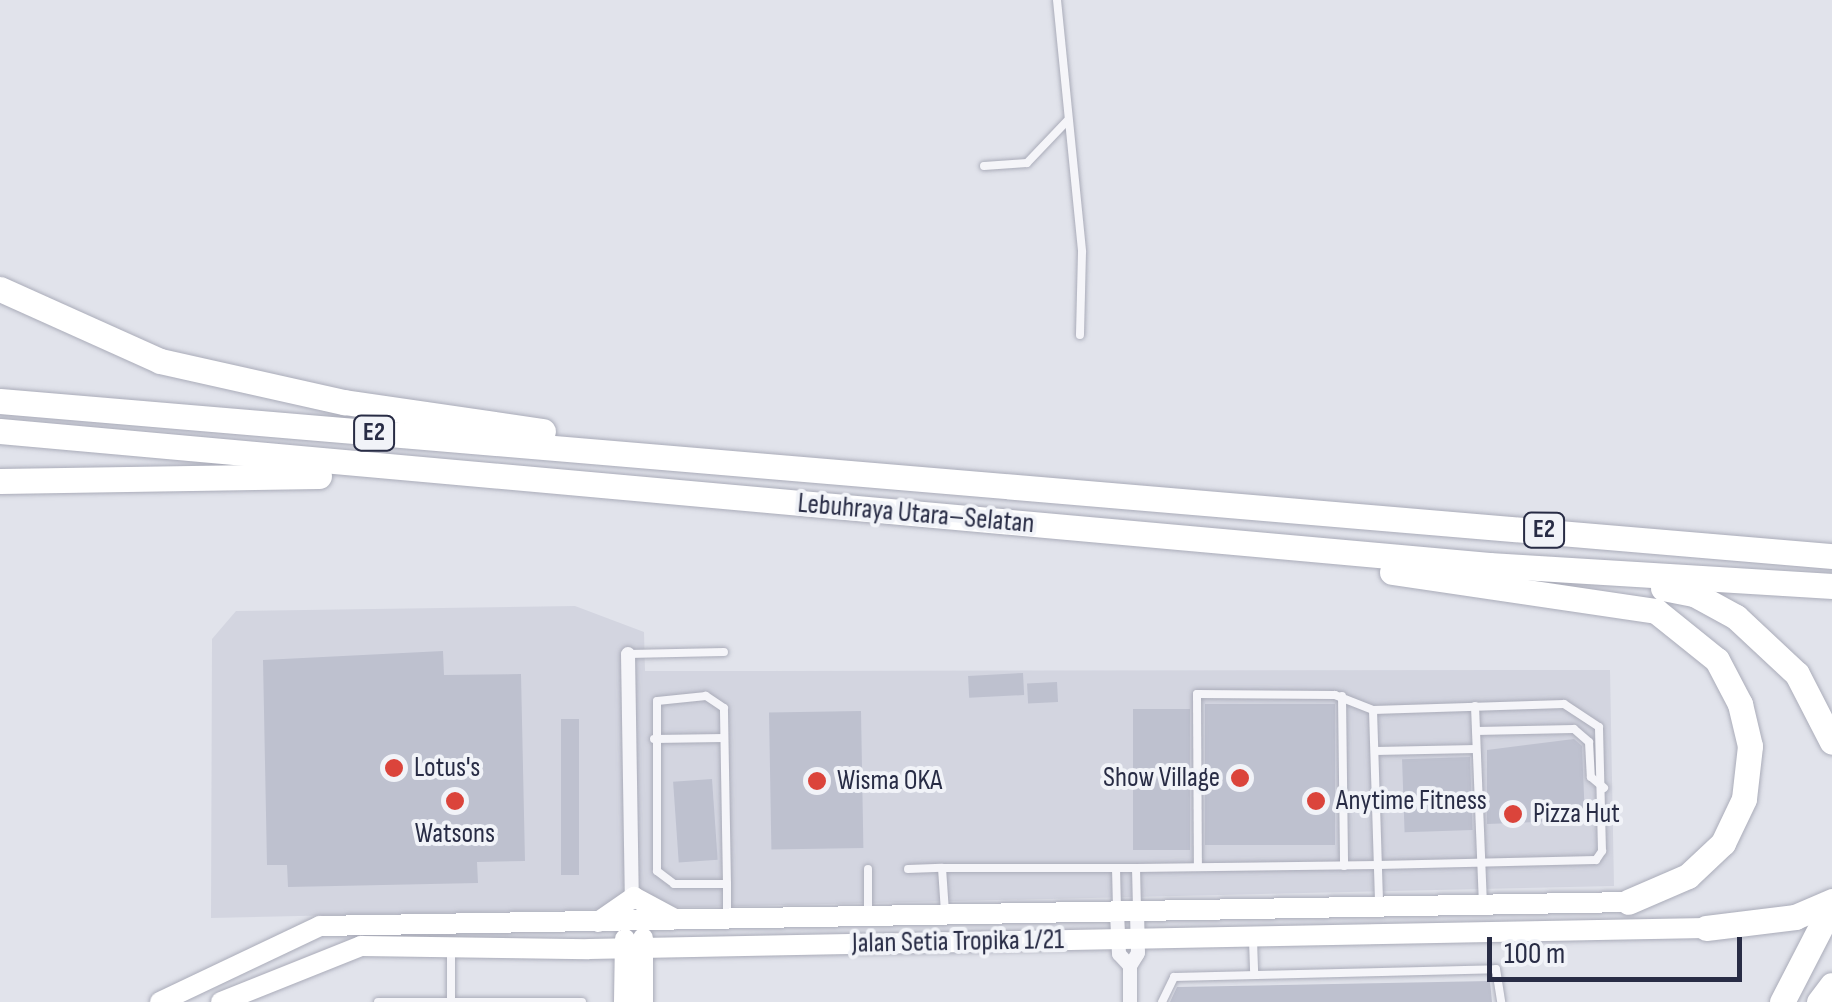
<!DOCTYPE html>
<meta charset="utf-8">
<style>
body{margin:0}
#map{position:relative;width:1832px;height:1002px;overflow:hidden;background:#e1e3eb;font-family:"Sofia Sans Condensed",sans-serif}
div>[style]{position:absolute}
.built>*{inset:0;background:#d3d5e0}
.building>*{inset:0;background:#bec1cf;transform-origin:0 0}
.roads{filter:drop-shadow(0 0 2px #aaacb9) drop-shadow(0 0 2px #aaacb9)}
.lane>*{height:8px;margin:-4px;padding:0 4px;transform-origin:4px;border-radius:4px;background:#f5f5f9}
.street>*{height:14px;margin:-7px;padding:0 7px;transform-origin:7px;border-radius:7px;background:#f5f5f9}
.secondary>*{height:20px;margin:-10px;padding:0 10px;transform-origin:10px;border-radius:10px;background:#fff}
.highway>*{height:25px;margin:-12.5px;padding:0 12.5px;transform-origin:12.5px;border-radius:12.5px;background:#fff}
.dots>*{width:28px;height:28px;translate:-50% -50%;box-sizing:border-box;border:5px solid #f1f3f8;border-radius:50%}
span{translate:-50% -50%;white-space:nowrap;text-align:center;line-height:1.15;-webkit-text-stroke:8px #f1f3f8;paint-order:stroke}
.shield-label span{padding:2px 8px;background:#f1f3f8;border:2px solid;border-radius:8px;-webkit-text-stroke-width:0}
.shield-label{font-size:25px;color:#282c45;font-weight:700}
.street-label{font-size:28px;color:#282c45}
.poi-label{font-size:28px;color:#282c45}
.left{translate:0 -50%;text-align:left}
.right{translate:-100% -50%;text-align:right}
.scale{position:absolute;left:1487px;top:937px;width:255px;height:45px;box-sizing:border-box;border:5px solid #282c45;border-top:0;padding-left:12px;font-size:30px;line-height:35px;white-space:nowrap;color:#282c45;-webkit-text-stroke:8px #f1f3f8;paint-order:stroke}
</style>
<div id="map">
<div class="built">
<i style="clip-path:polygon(575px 606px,644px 632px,645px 671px,1610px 670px,1614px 886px,211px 918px,212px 639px,236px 611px)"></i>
</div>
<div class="building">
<i style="clip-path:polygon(443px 651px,444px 675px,521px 674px,525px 861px,477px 862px,478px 883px,288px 887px,287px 865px,267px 865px,263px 660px)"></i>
<i style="left:1023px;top:673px;width:22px;height:55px;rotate:87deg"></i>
<i style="left:1057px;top:682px;width:20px;height:30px;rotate:87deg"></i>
<i style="left:1335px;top:704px;width:141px;height:130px;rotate:90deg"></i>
<i style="left:1190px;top:709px;width:141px;height:57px;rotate:90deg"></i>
<i style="left:861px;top:711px;width:137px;height:92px;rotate:89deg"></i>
<i style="left:561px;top:719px;width:18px;height:156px"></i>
<i style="clip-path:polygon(1574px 739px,1582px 746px,1585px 820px,1487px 824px,1487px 750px)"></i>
<i style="left:1470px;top:757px;width:73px;height:68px;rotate:88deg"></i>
<i style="left:712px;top:779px;width:81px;height:39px;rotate:86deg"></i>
<i style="clip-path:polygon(1490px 981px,1492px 1002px,1170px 1002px,1177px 987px)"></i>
</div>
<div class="roads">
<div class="lane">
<i style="left:1057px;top:0;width:253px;rotate:84.3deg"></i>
<i style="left:1082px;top:252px;width:83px;rotate:91.4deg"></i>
<i style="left:984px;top:166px;width:43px;rotate:-4deg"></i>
<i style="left:1027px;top:163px;width:58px;rotate:-46.4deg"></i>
<i style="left:628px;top:654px;width:96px;rotate:-1.2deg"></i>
<i style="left:1342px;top:696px;width:170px;rotate:89.3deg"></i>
<i style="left:1475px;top:706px;width:195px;rotate:87.7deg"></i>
<i style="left:1373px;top:710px;width:195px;rotate:88.2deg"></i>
<i style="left:1476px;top:731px;width:98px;rotate:-1.2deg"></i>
<i style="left:1574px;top:729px;width:20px;rotate:41deg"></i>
<i style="left:1589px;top:742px;width:35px;rotate:87deg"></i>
<i style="left:1591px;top:777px;width:17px;rotate:40deg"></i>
<i style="left:654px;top:739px;width:70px;rotate:-0.8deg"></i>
<i style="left:1375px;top:751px;width:101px;rotate:-1.1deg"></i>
<i style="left:942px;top:868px;width:44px;rotate:86.1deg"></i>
<i style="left:1116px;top:868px;width:40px;rotate:88.6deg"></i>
<i style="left:1136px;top:868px;width:40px;rotate:88.6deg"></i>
<i style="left:908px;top:869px;width:34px;rotate:-2deg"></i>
<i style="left:942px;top:868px;width:194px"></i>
<i style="left:1136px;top:868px;width:242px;rotate:-0.7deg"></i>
<i style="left:1378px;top:865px;width:218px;rotate:-1.3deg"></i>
<i style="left:1596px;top:860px;width:11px;rotate:-56deg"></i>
<i style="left:1602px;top:851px;width:124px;rotate:-91.4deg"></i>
<i style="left:1599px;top:727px;width:42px;rotate:-146.7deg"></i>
<i style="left:1564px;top:704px;width:191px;rotate:178.2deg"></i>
<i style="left:1373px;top:710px;width:41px;rotate:-158.5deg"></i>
<i style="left:1335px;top:695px;width:138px;rotate:-179.6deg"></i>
<i style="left:1197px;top:694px;width:173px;rotate:89.7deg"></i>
<i style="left:868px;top:915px;width:46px;rotate:-90deg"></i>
<i style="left:727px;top:916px;width:32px;rotate:-90deg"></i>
<i style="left:727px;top:884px;width:176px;rotate:-91deg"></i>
<i style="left:724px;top:708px;width:22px;rotate:-146deg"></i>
<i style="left:706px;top:696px;width:49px;rotate:174.2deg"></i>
<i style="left:657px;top:701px;width:170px;rotate:90deg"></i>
<i style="left:657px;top:871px;width:21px;rotate:37deg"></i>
<i style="left:674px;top:884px;width:53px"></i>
<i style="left:1253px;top:940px;width:35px;rotate:88deg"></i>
<i style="left:451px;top:1001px;width:50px;rotate:-90deg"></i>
<i style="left:378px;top:1002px;width:204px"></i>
<i style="left:1162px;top:1002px;width:28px;rotate:-64deg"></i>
<i style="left:1174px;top:977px;width:322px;rotate:-1.4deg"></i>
<i style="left:1496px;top:969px;width:33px;rotate:81deg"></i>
</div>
<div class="street">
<i style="left:628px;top:654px;width:249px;rotate:89.1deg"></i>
<i style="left:1117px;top:913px;width:41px;rotate:87.2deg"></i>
<i style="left:1119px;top:954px;width:16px;rotate:47deg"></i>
<i style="left:1130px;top:966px;width:15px;rotate:-58deg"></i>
<i style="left:1138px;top:953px;width:41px;rotate:-91.4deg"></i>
<i style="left:1130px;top:966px;width:36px;rotate:90deg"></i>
</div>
<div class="secondary">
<i style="left:598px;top:922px;width:44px;rotate:-34.8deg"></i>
<i style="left:634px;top:897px;width:47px;rotate:28.2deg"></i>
<i style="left:160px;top:1002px;width:177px;rotate:-25.4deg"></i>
<i style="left:320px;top:926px;width:1308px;rotate:-1.05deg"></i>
<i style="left:221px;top:1002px;width:151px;rotate:-21.8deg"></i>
<i style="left:361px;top:946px;width:228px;rotate:0.8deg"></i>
<i style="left:589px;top:949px;width:1117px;rotate:-1.08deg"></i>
<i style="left:624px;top:1002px;width:63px;rotate:-89.1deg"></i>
<i style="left:643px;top:1002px;width:64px;rotate:-90deg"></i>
</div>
<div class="highway">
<i style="left:0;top:289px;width:175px;rotate:24.2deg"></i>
<i style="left:160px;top:361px;width:189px;rotate:12.6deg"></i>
<i style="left:344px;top:402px;width:201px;rotate:8.3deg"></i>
<i style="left:0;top:401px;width:1839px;rotate:4.84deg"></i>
<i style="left:0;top:431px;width:1495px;rotate:5.14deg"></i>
<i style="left:1489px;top:565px;width:344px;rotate:3.5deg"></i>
<i style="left:0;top:481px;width:319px;rotate:-0.9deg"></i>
<i style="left:1392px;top:572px;width:267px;rotate:8.4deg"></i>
<i style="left:1656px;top:611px;width:78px;rotate:38.8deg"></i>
<i style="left:1717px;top:660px;width:50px;rotate:62.4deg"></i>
<i style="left:1740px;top:704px;width:43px;rotate:76.6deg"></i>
<i style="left:1750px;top:746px;width:53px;rotate:96.5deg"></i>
<i style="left:1744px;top:799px;width:49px;rotate:115.5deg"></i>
<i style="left:1723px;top:843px;width:48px;rotate:136.7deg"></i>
<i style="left:1688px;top:876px;width:65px;rotate:156.6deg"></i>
<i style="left:1663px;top:588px;width:32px;rotate:11deg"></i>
<i style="left:1694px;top:594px;width:48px;rotate:28.7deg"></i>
<i style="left:1736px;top:617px;width:83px;rotate:43.1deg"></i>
<i style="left:1797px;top:674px;width:76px;rotate:62.8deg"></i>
<i style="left:1706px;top:928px;width:90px;rotate:-7deg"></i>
<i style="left:1795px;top:917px;width:40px;rotate:-23.4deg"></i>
<i style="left:1782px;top:1002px;width:109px;rotate:-62.7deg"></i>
<i style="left:1819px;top:1002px;width:21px;rotate:-53deg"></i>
</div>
</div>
<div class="dots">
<i style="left:394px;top:768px;background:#db443b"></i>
<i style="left:1240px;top:778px;background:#db443b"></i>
<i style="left:817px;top:781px;background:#db443b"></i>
<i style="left:455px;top:801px;background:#db443b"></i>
<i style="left:1316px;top:801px;background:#db443b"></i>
<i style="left:1513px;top:814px;background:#db443b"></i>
</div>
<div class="shield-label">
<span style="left:374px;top:433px">E2</span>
<span style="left:1544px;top:530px">E2</span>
</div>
<div class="street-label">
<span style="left:916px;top:514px;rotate:5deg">Lebuhraya Utara–Selatan</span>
<span style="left:958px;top:942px;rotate:-1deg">Jalan Setia Tropika 1/21</span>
</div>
<div class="poi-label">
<span class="left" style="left:414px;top:768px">Lotus's</span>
<span class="right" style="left:1220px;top:778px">Show Village</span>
<span class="left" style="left:837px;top:781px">Wisma OKA</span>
<span class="left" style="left:1336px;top:801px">Anytime Fitness</span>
<span class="left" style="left:1533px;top:814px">Pizza Hut</span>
<span style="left:455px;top:834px">Watsons</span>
</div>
<div class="scale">100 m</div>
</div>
